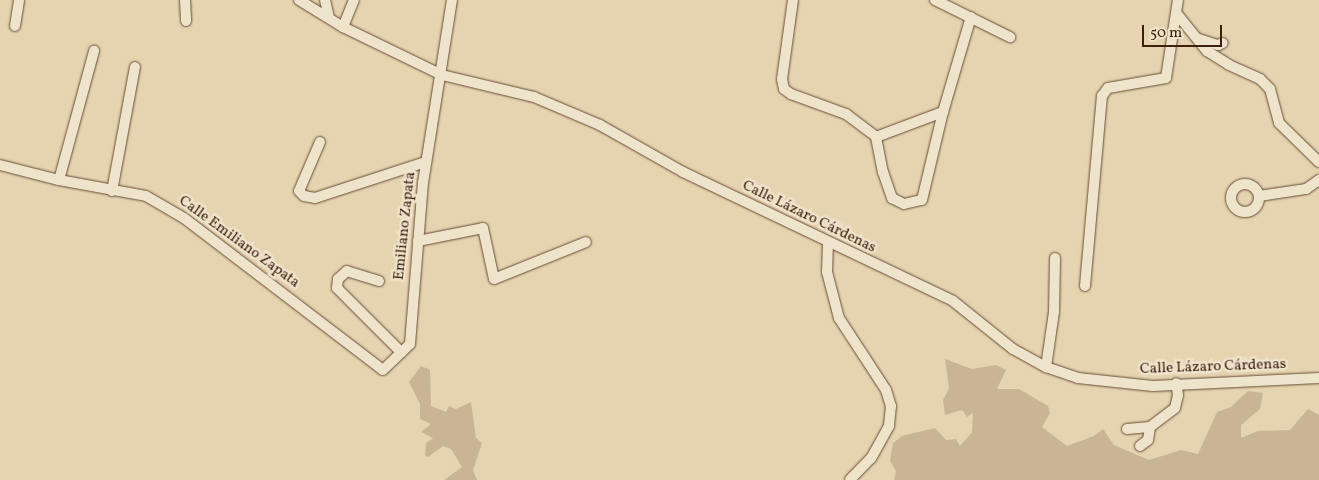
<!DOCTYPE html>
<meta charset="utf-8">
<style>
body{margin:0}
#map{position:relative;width:1319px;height:480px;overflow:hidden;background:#e5d4af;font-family:Vollkorn,serif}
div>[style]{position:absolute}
.green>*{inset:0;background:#c9b594}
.roads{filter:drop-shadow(0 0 1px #684c36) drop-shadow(0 0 1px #684c36)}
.street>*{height:10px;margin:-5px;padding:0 5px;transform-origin:5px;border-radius:5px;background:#eee3cb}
.street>.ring{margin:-5px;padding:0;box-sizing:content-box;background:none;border:10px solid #eee3cb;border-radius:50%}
span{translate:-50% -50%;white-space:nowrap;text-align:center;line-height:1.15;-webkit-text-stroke:5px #eee3cb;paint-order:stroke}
.street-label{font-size:15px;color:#3e1f0e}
.scale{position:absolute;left:1142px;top:25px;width:80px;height:22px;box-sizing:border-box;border:2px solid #3e1f0e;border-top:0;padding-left:6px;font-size:15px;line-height:18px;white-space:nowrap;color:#3e1f0e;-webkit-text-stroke:4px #eee3cb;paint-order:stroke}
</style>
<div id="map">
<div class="green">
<i style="clip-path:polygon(945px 359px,972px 369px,996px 365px,1006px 370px,997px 389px,1019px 389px,1048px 406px,1050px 413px,1042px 427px,1067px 446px,1094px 436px,1103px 429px,1114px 445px,1149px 460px,1181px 450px,1198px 454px,1217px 412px,1231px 407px,1248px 391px,1263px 393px,1260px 409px,1241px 425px,1241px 438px,1258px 431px,1290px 430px,1308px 409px,1319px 415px,1319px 480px,894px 480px,896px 471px,890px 461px,893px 443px,902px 436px,935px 428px,946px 440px,956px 439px,960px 446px,972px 432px,973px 413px,967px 417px,962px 410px,945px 415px,943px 400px,949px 388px)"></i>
<i style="clip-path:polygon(421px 366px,430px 370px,431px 406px,446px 412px,449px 406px,456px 409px,471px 402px,476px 438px,482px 443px,473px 470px,477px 480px,444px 480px,462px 467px,451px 449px,443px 446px,428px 457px,425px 456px,426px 443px,433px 438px,421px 432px,431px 424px,420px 419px,420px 404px,409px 382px)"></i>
</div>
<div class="roads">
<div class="street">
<i style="left:185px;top:0;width:21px;rotate:87deg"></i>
<i style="left:299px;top:0;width:52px;rotate:31.5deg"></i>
<i style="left:343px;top:27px;width:110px;rotate:25.9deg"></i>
<i style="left:442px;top:75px;width:95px;rotate:13.4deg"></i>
<i style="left:534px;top:97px;width:72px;rotate:23deg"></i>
<i style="left:600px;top:125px;width:95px;rotate:29.5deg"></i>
<i style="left:683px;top:172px;width:299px;rotate:25.5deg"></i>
<i style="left:953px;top:301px;width:77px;rotate:38.7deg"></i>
<i style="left:1013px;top:349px;width:38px;rotate:29deg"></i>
<i style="left:1046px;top:367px;width:34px;rotate:19deg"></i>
<i style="left:1078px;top:378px;width:75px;rotate:6.1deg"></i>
<i style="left:1153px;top:386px;width:166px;rotate:-2.8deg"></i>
<i style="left:325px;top:0;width:17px;rotate:77deg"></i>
<i style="left:793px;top:0;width:80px;rotate:97.9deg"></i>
<i style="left:782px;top:79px;width:10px;rotate:79deg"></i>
<i style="left:784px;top:89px;width:9px;rotate:36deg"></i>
<i style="left:791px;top:94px;width:59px;rotate:20deg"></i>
<i style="left:846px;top:114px;width:38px;rotate:37deg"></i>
<i style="left:876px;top:137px;width:72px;rotate:-20.5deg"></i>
<i style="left:935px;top:0;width:84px;rotate:26.3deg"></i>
<i style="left:1177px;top:14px;width:48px;rotate:51deg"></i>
<i style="left:1207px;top:51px;width:26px;rotate:32deg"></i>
<i style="left:1229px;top:65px;width:34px;rotate:24deg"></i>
<i style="left:1260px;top:79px;width:14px;rotate:45deg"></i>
<i style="left:1270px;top:89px;width:35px;rotate:75deg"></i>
<i style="left:1279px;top:123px;width:56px;rotate:44.3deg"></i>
<i style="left:15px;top:26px;width:26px;rotate:-81deg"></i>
<i style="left:343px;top:27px;width:29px;rotate:-68deg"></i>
<i style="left:1199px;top:39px;width:20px;rotate:18deg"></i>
<i style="left:1218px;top:45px;width:5px;rotate:-22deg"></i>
<i style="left:876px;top:137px;width:36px;rotate:79deg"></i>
<i style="left:883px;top:172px;width:28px;rotate:71deg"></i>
<i style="left:892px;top:198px;width:13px;rotate:27deg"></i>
<i style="left:904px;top:204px;width:18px;rotate:-13deg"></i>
<i style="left:922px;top:200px;width:90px;rotate:-76.6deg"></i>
<i style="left:943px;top:112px;width:99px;rotate:-73.6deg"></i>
<i style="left:320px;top:142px;width:53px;rotate:113.2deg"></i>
<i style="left:299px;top:191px;width:7px;rotate:45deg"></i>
<i style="left:304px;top:196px;width:11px;rotate:10deg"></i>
<i style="left:315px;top:198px;width:117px;rotate:-18deg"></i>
<i style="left:0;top:165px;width:61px;rotate:14.3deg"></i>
<i style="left:59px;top:180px;width:88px;rotate:10.4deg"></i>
<i style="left:146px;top:196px;width:44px;rotate:30.1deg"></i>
<i style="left:184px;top:218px;width:250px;rotate:37.4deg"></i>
<i style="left:383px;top:370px;width:37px;rotate:-44deg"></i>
<i style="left:410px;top:344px;width:162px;rotate:-85.4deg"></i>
<i style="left:423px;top:183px;width:185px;rotate:-81deg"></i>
<i style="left:59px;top:180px;width:134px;rotate:-74.8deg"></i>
<i class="ring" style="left:1231px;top:184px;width:18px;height:18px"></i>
<i style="left:112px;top:191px;width:126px;rotate:-79.5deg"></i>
<i style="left:1259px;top:196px;width:48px;rotate:-8.5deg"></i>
<i style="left:1306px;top:189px;width:16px;rotate:-35deg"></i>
<i style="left:418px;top:241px;width:66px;rotate:-11.3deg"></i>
<i style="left:483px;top:228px;width:52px;rotate:77.8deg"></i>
<i style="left:494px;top:279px;width:99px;rotate:-21.9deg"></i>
<i style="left:828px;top:243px;width:29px;rotate:92deg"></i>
<i style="left:827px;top:272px;width:48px;rotate:75.4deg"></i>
<i style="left:839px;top:318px;width:86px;rotate:56.9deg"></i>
<i style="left:886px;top:390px;width:17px;rotate:73deg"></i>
<i style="left:891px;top:406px;width:20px;rotate:96deg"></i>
<i style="left:889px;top:426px;width:37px;rotate:119deg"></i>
<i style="left:871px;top:458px;width:30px;rotate:134deg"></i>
<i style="left:379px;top:281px;width:34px;rotate:-163deg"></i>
<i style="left:347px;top:271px;width:12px;rotate:138deg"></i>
<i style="left:338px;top:279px;width:9px;rotate:96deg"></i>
<i style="left:337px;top:288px;width:91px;rotate:45deg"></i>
<i style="left:1085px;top:286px;width:191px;rotate:-84.9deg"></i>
<i style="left:1102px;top:96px;width:10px;rotate:-53deg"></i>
<i style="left:1108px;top:88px;width:59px;rotate:-9.8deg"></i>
<i style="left:1166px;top:78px;width:79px;rotate:-81.3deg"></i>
<i style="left:1046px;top:367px;width:56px;rotate:-81.7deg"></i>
<i style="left:1054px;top:312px;width:54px;rotate:-88.9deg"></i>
<i style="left:1127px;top:429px;width:23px;rotate:-5deg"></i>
<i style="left:1150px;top:427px;width:31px;rotate:-37deg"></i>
<i style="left:1175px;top:408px;width:13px;rotate:-77deg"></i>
<i style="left:1178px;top:395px;width:12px;rotate:-99deg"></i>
<i style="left:1140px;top:446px;width:10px;rotate:-37deg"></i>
<i style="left:1148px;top:440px;width:13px;rotate:-81deg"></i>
</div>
</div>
<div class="street-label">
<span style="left:809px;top:217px;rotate:26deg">Calle Lázaro Cárdenas</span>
<span style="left:405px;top:226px;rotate:-84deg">Emiliano Zapata</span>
<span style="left:239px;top:242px;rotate:36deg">Calle Emiliano Zapata</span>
<span style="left:1213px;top:367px;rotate:-2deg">Calle Lázaro Cárdenas</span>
</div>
<div class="scale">50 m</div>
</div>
